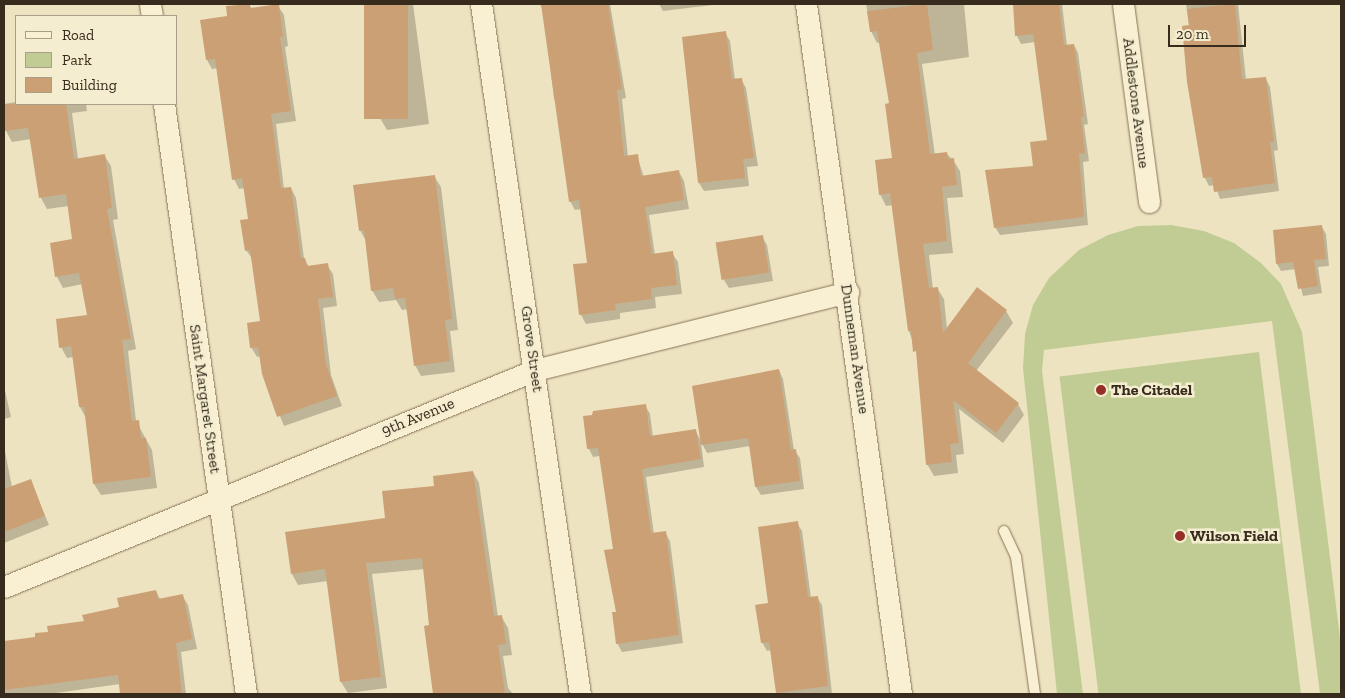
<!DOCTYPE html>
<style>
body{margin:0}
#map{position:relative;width:1345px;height:698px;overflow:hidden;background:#eee3c0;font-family:"Zilla Slab",serif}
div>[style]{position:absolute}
.green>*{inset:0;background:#c1cc94;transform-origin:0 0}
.shadow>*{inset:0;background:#0003}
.building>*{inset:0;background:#cca075;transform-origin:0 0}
.roads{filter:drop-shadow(0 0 1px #877458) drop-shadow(0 0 1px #877458)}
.lane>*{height:10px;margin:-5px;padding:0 5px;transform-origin:5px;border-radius:5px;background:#f9f0d3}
.street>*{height:21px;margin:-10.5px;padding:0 10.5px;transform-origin:10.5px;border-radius:10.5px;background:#f9f0d3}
.dots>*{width:14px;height:14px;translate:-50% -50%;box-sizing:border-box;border:2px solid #f5edd0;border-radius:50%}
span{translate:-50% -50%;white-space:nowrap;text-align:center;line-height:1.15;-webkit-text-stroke:5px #f5edd0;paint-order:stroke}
.street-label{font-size:16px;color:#362b1c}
.poi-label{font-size:16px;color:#362b1c;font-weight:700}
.left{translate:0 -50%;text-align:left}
.frame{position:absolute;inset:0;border:5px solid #362b1c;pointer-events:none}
.legend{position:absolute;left:15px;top:15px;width:162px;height:90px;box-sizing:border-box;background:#f5edd0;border:1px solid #a99f88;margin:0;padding:6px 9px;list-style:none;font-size:15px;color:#362b1c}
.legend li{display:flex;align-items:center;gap:10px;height:25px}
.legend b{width:25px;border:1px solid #a99f88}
.scale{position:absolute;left:1168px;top:25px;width:78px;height:22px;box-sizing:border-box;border:2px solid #362b1c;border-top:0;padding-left:6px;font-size:15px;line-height:18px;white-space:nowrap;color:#362b1c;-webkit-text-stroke:4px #f5edd0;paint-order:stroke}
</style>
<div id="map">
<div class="green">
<i style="clip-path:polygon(1171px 225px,1204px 231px,1234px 243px,1261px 263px,1281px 284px,1302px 332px,1341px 646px,1341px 694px,1320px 694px,1272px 321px,1044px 350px,1042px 371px,1083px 694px,1057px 694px,1023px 368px,1025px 334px,1033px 305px,1049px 278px,1079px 250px,1108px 235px,1138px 226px)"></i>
<i style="left:1259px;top:352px;width:344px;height:201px;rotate:83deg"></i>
</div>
<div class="shadow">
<i style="clip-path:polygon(249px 4px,252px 9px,278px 6px,284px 15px,288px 46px,285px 47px,296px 121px,276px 124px,284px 189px,291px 188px,296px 198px,304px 258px,309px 267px,327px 265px,333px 274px,337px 306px,323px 308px,331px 375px,342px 406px,284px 426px,263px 374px,261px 356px,257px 357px,251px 347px,262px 322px,253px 260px,246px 250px,250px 220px,245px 188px,239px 189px,234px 179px,218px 68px,212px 69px,207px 60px,229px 18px)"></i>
<i style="clip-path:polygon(365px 4px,413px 4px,429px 124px,387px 130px,380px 118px)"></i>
<i style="clip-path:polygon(540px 4px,610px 4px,626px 98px,622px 99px,628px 157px,637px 156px,644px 177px,679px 172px,684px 181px,689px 209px,649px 215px,655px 255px,672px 253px,678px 262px,682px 294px,655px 297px,656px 308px,620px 313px,620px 319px,586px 324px,581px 315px,589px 264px,581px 209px,575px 210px,570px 201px,559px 107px,554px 99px,544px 13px)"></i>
<i style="clip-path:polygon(659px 4px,721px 4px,663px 11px)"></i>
<i style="clip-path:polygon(866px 4px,964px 4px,969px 57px,922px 64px,935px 155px,946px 153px,953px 160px,960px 171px,963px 197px,947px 198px,953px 253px,929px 255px,933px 289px,937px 288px,944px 299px,947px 329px,977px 289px,1006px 311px,1013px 323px,976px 371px,1018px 404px,1024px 415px,1003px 443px,959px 409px,964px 454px,956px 455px,958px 473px,934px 476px,927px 464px,918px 357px,909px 331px,893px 205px,886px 206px,880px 194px,894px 159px,890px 104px,881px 42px,877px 43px,871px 31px)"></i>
<i style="clip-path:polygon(1014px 4px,1062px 4px,1067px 46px,1074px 45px,1078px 53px,1088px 124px,1084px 125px,1089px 161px,1083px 162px,1088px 225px,1000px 235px,995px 227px,1048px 141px,1035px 42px,1021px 44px,1017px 36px)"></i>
<i style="clip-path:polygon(1186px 4px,1238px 4px,1246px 80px,1266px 79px,1270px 87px,1278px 150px,1274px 151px,1279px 191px,1220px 199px,1215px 185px,1209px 186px,1205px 178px,1183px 27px,1189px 26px)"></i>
<i style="clip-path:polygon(725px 33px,730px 41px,735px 80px,741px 79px,746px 88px,758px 166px,747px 167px,749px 186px,704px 191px,699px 183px,683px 38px)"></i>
<i style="clip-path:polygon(16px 102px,86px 104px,87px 111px,72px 113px,78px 159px,104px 155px,111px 166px,118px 219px,113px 220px,136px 349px,128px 351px,136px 421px,152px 450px,157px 488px,101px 495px,94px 484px,86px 418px,80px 407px,74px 357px,67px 358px,61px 347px,88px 316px,83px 284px,63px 288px,57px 277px,73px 240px,69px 206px,47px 209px,41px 198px,31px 139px,12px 142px,6px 131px,4px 104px)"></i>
<i style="clip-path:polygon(434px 176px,441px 187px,458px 330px,450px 331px,455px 372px,421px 376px,415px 365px,408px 309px,402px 310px,396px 300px,379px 302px,372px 290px,366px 241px,360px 230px)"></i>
<i style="clip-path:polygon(1322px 227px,1326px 234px,1329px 266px,1318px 267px,1322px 293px,1303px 296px,1296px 269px,1281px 271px,1277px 264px)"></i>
<i style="clip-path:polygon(762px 237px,767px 245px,773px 281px,729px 288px,724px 280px)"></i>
<i style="clip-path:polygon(779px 370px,783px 379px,794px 450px,800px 458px,804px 489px,761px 495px,756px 487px,750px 446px,707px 453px,701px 442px,704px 467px,646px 477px,654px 534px,665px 532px,670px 541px,683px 643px,622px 652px,617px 643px,614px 550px,600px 456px,593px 457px,589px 449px,584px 418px,645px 405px,650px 414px,653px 437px,695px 430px,701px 441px)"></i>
<i style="clip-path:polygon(4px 386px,11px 417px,4px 419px)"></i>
<i style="clip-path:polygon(4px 446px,12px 487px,30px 480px,49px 525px,4px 543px)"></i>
<i style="clip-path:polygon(473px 472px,479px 483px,498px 617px,501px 616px,508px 628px,512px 655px,503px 656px,508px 688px,513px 694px,429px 694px,434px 693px,425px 569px,372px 574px,387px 688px,348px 693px,341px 682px,328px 581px,298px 585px,292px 574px,436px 487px)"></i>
<i style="clip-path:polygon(797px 523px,802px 531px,811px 598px,817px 597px,822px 605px,832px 694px,778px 694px,771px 650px,767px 651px,762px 642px,770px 604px)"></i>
<i style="clip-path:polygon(156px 591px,160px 599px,182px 595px,188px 605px,197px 649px,181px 652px,186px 694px,121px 694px,120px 684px,49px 694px,4px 694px,4px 643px,37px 638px,85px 622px)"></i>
</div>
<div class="building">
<i style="clip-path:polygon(250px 4px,250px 8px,279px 4px,283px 37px,280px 37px,291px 111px,271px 114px,281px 188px,291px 187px,301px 258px,305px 258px,307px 266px,328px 263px,333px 297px,318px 299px,326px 364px,337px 396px,277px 417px,262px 374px,258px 347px,250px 348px,247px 323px,260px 321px,250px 250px,245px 251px,240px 220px,248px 219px,242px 178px,232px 180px,215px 59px,206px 60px,200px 20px,227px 16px,226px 6px)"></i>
<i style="left:364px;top:4px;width:44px;height:115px"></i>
<i style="clip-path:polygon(541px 4px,608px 4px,622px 89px,617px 90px,624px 156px,638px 154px,641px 176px,679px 170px,684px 200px,645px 207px,652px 254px,673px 251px,677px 285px,651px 288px,652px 299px,615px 304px,616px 310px,579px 315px,573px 264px,587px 263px,579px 200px,569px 202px)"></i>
<i style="clip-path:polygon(927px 4px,933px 50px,917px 53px,930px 154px,947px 152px,948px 159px,954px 158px,957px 185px,942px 187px,947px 241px,923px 244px,929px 288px,938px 287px,943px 333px,977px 287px,1007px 310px,968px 363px,1019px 403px,996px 433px,953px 400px,959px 443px,950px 444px,952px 462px,926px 465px,916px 351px,913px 352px,911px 331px,908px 331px,890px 193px,879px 195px,875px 160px,892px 158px,885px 104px,889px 103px,877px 31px,870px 32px,867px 11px)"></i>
<i style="clip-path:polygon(1013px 4px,1059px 4px,1064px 45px,1074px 44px,1084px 117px,1081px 117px,1085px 153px,1079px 154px,1084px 217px,994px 228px,985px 170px,1033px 166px,1030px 142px,1047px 140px,1033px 34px,1015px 36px)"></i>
<i style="clip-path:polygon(1235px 4px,1242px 79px,1266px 77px,1274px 142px,1270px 142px,1275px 183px,1214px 192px,1212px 177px,1203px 178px,1187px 82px,1182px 26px,1189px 25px,1187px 9px)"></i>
<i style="clip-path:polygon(726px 31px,732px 79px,742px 78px,754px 158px,743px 159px,745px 178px,698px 183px,682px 37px)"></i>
<i style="clip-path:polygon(4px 104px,66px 104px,74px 159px,105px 154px,112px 208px,107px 209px,131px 339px,122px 340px,132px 421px,139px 420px,141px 438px,146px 438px,151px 477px,93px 484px,84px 407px,79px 407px,71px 346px,59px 348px,56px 319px,87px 315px,79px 273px,55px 277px,50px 243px,72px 239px,66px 194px,39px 198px,28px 128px,4px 131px)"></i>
<i style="clip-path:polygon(435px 175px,452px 319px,445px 320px,450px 361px,414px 366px,405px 298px,395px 299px,393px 288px,371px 291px,364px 230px,359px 231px,353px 185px)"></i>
<i style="clip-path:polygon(1322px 225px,1326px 259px,1314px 260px,1318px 286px,1298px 289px,1293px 262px,1276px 264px,1273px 230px)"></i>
<i style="left:763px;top:235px;width:38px;height:48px;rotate:81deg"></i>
<i style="clip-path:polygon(779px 369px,791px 450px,796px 449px,800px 481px,755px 487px,748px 438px,701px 445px,692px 386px)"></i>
<i style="clip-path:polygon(646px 404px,650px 436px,696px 429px,701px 459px,642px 469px,651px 533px,666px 531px,679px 635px,616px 644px,612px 612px,616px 612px,604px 550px,613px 549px,598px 448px,587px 449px,583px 416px,592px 415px,593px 411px)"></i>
<i style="clip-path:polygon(473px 471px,494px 616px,502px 615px,506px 644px,498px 645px,505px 694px,433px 694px,424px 626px,429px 625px,422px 558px,366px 563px,381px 677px,340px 682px,325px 569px,291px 574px,285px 532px,385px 518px,382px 491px,434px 486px,433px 476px)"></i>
<i style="clip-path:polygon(31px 479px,45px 516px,4px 532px,4px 489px)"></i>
<i style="clip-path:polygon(798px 521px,808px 597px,818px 596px,828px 686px,776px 693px,769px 642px,761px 643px,755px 605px,768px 603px,758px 527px)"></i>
<i style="clip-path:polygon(156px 590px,158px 599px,183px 594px,192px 639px,176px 643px,182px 694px,120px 694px,118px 675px,4px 690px,4px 641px,35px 637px,35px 633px,48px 632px,47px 626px,84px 621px,82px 615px,119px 607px,117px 598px)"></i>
</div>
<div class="roads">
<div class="lane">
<i style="left:1004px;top:531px;width:29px;rotate:65deg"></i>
<i style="left:1016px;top:557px;width:138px;rotate:82.1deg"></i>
</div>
<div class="street">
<i style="left:150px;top:4px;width:12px;rotate:81deg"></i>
<i style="left:481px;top:4px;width:697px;rotate:81.84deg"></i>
<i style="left:806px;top:4px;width:697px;rotate:82.16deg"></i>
<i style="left:1123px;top:4px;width:200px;rotate:82.5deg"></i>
<i style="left:164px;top:104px;width:596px;rotate:82.09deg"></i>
<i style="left:4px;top:587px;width:574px;rotate:-22.23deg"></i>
<i style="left:535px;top:370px;width:323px;rotate:-14deg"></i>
</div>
</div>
<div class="dots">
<i style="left:1101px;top:390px;background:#962f28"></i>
<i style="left:1180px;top:536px;background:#962f28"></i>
</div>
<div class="street-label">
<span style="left:1136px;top:103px;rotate:83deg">Addlestone Avenue</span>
<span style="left:532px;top:349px;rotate:82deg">Grove Street</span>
<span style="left:855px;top:349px;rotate:82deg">Dunneman Avenue</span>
<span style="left:205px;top:399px;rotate:82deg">Saint Margaret Street</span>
<span style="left:418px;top:417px;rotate:-22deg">9th Avenue</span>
</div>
<div class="poi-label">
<span class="left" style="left:1111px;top:390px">The Citadel</span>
<span class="left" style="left:1190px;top:536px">Wilson Field</span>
</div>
<div class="frame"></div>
<ul class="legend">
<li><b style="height:6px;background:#f9f0d3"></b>Road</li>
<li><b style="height:14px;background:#c1cc94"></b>Park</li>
<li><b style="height:14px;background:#cca075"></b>Building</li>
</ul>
<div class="scale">20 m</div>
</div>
